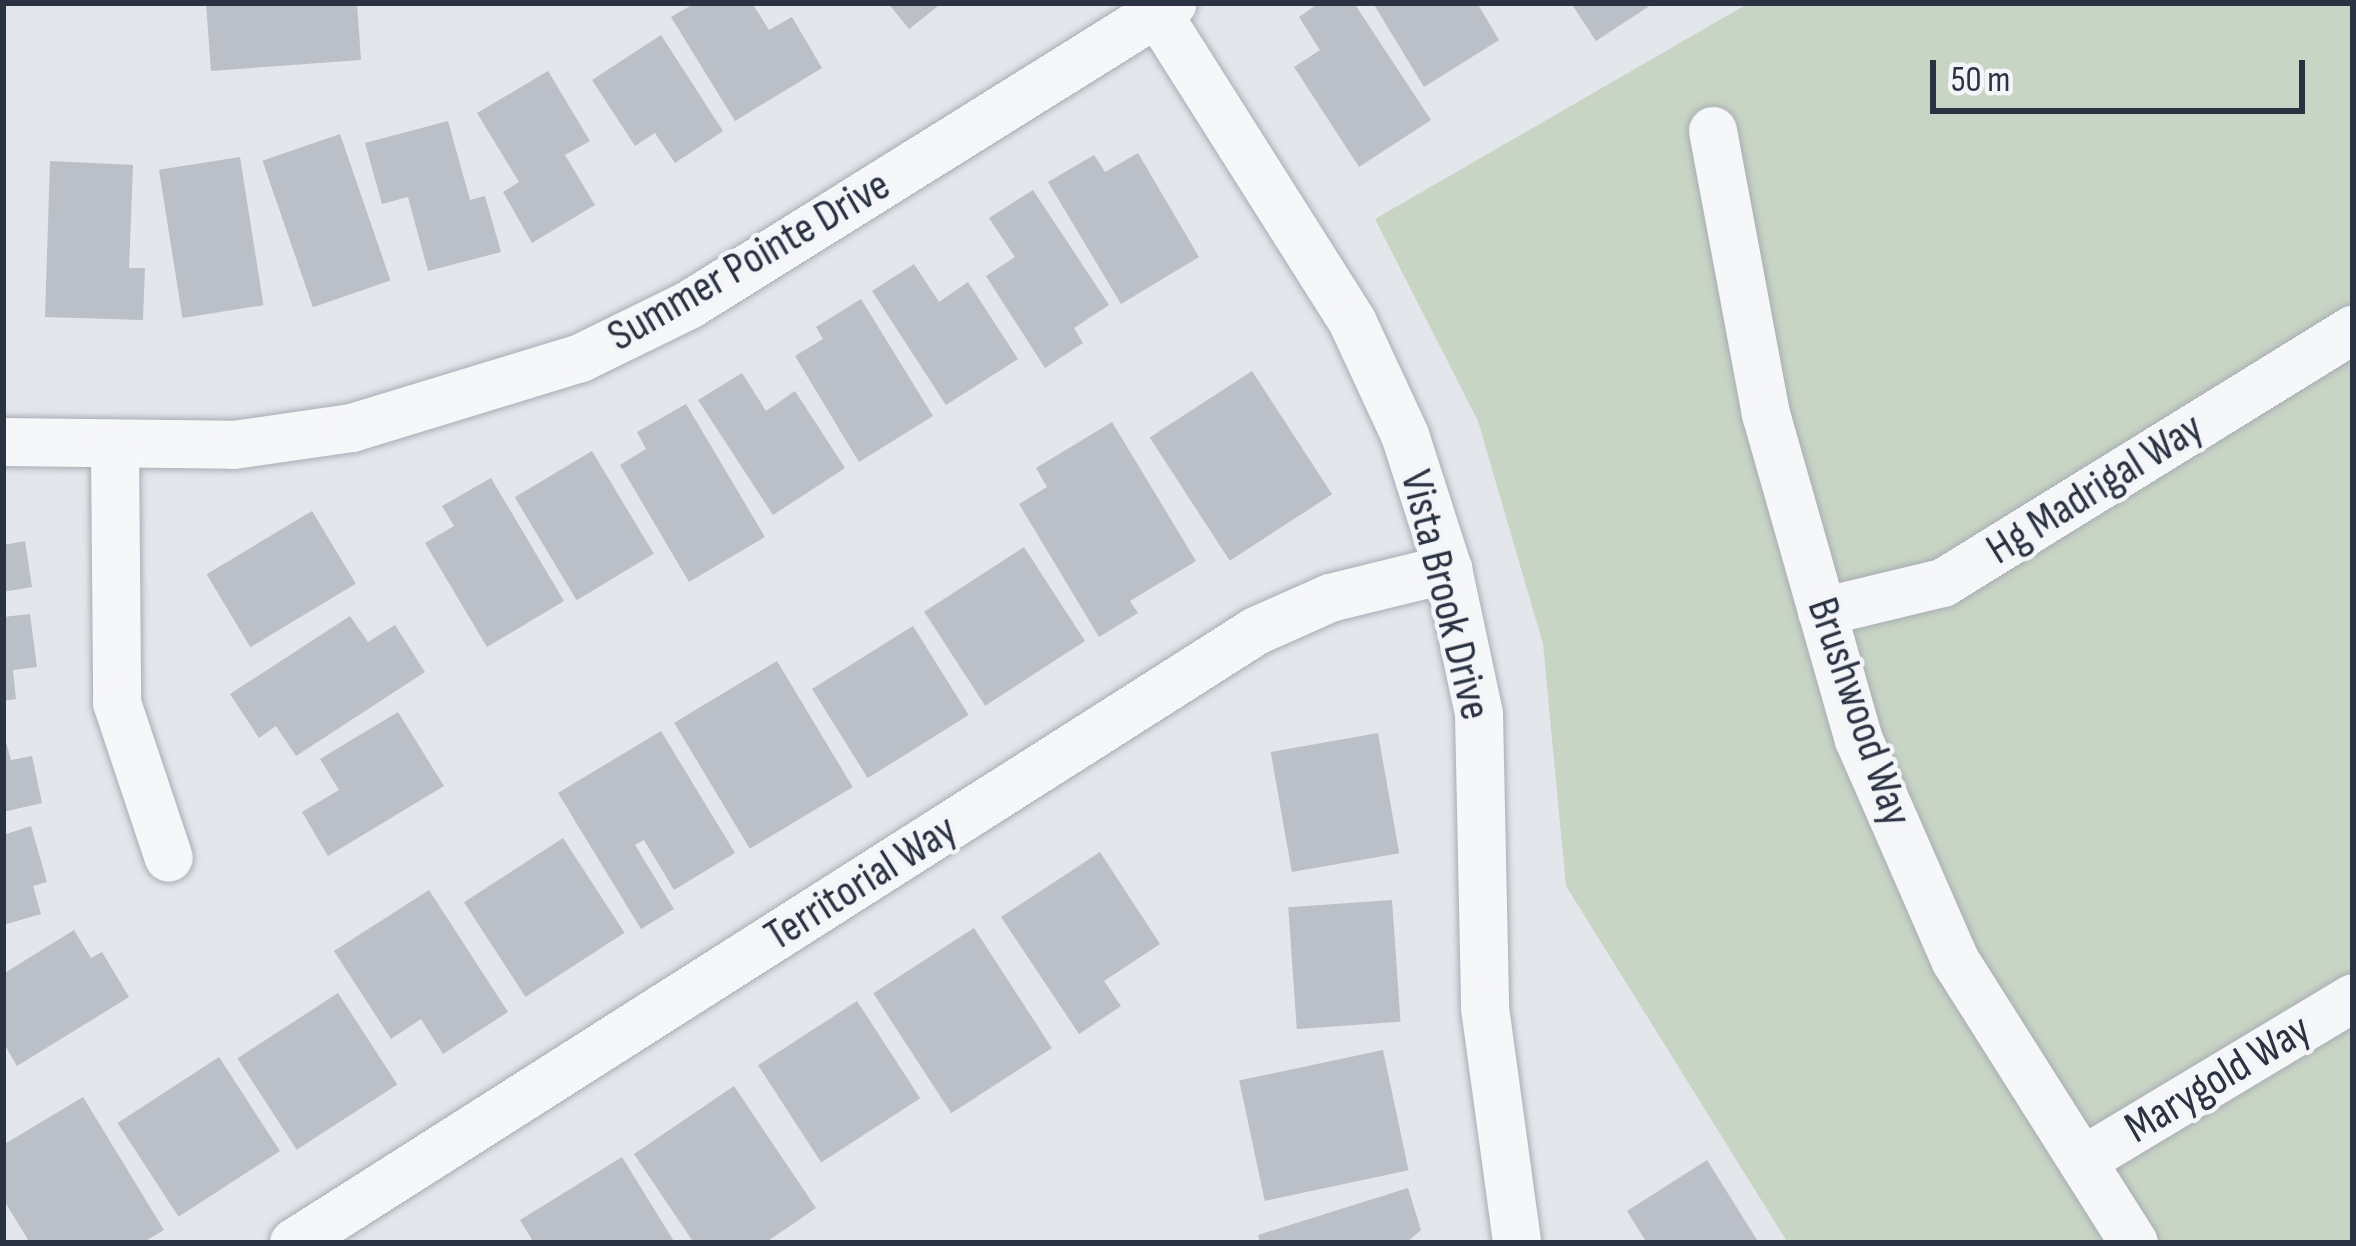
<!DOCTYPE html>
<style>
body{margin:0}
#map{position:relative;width:2356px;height:1246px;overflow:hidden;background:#e3e6eb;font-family:"Sofia Sans Condensed",sans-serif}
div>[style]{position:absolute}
.green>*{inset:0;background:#c8d5c4}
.building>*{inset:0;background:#babfc8;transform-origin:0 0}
.roads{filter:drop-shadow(0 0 3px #a8adb5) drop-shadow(0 0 3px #a8adb5)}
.minor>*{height:48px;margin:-24px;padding:0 24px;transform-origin:24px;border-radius:24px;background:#f6f7f9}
span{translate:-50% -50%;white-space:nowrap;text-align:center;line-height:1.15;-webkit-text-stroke:9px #f3f5f8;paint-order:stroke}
.street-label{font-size:45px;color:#2b3343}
.frame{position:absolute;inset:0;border:6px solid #2b3343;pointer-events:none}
.scale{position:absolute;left:1930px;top:60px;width:375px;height:54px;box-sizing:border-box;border:6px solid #2b3343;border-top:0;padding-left:15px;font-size:36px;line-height:42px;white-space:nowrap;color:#2b3343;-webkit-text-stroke:9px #f3f5f8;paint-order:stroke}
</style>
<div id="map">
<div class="green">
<i style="clip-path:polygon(1749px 3px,2353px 3px,2353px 1243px,1788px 1243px,1566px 886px,1543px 644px,1478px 421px,1375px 219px)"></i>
</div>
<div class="building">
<i style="clip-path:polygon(206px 3px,357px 3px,361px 60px,211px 71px)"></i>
<i style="clip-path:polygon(695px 3px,752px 3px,769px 30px,792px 17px,822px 68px,735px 121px,671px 17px)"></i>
<i style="clip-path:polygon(888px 3px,942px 3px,909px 29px)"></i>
<i style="clip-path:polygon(1319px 3px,1354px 3px,1431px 120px,1359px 167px,1294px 67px,1320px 50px,1299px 17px)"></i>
<i style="clip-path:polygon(1373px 3px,1477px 3px,1499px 40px,1424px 87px)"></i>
<i style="clip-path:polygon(1571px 3px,1654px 3px,1596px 41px)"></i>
<i style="clip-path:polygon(661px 35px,723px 131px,675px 163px,655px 133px,635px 146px,592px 80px)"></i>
<i style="clip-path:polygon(548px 71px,590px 141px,565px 155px,595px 205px,532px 243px,503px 192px,519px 182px,477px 113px)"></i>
<i style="clip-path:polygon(448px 121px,470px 200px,485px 196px,501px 252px,428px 271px,408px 197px,382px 204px,365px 143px)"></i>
<i style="left:340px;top:134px;width:155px;height:82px;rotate:71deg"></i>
<i style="clip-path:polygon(1138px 153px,1199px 257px,1121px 304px,1048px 182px,1094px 155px,1105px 172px)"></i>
<i style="left:240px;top:157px;width:150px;height:82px;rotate:81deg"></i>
<i style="clip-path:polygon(50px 161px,133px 165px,129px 268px,145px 268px,143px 320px,45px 317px)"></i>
<i style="clip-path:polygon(1033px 190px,1109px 305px,1074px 328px,1083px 343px,1045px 368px,986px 276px,1015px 257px,989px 218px)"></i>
<i style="clip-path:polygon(914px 264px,939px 302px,968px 282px,1018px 359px,946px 405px,872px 291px)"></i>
<i style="clip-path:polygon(861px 299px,933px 416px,859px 462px,795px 356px,823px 339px,816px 327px)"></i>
<i style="left:1252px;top:371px;width:147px;height:122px;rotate:57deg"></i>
<i style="clip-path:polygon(742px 373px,766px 411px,795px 391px,845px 468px,773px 515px,698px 400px)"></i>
<i style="clip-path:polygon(686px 404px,765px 537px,689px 582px,620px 465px,646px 449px,637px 432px)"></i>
<i style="clip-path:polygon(1112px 422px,1196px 561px,1130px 601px,1138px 613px,1099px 637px,1019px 504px,1047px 487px,1036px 468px)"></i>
<i style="left:592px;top:451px;width:120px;height:90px;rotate:59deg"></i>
<i style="clip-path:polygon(491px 478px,564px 601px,487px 647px,425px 543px,454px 526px,442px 506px)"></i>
<i style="left:312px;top:511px;width:85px;height:123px;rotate:59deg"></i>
<i style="clip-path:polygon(25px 541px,32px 587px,3px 592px,3px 545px)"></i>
<i style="left:1024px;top:547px;width:112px;height:119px;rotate:57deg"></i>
<i style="clip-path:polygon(30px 614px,37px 667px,13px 670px,16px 699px,3px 701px,3px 617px)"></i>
<i style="clip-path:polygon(350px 616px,368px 642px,395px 625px,425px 672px,296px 756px,276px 726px,259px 738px,230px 694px)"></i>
<i style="left:913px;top:626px;width:105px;height:119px;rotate:58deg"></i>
<i style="left:777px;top:661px;width:147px;height:120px;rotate:59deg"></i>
<i style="clip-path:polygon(398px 712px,444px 786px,328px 856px,302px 812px,339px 790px,320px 759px)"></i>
<i style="clip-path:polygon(3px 731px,11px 760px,32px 756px,42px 803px,3px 812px)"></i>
<i style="clip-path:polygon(661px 731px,735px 853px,674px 890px,644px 840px,635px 845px,674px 909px,641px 929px,558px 793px)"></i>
<i style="left:1378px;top:733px;width:122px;height:109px;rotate:80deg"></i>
<i style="clip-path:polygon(31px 826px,47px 882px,33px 886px,41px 914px,3px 925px,3px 835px)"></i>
<i style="left:563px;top:838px;width:113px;height:118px;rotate:57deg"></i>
<i style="clip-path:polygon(1100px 852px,1160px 944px,1104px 981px,1121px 1006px,1079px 1034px,1001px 917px)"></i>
<i style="clip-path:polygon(429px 890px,508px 1012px,443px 1054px,421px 1019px,391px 1039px,334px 951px)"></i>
<i style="left:1392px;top:900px;width:122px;height:104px;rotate:86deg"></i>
<i style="left:974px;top:928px;width:143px;height:120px;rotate:57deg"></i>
<i style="clip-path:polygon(74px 930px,91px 958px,102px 952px,129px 997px,17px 1066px,3px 1042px,3px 974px)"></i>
<i style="left:338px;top:993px;width:109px;height:120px;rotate:57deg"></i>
<i style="left:857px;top:1001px;width:116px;height:118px;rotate:57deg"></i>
<i style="left:1383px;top:1050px;width:123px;height:147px;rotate:78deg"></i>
<i style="left:219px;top:1057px;width:112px;height:121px;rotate:57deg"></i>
<i style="clip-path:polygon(734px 1086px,816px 1208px,765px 1243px,694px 1243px,634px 1154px)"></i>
<i style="clip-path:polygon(83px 1097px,164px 1230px,142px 1243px,30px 1243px,3px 1199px,3px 1145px)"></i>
<i style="clip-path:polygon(622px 1157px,675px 1243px,534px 1243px,520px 1220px)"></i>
<i style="clip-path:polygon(1707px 1160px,1759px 1243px,1647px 1243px,1627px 1211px)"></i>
<i style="clip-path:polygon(1408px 1188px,1421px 1230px,1406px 1243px,1260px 1243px,1258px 1235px)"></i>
</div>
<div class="roads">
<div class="minor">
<i style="left:1151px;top:3px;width:378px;rotate:57.7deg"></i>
<i style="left:1353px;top:323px;width:123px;rotate:65.1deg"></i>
<i style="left:1405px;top:435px;width:141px;rotate:72.2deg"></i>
<i style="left:1448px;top:569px;width:148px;rotate:77.9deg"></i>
<i style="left:1479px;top:714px;width:294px;rotate:88.8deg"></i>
<i style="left:1485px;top:1008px;width:237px;rotate:82.2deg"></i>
<i style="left:1713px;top:131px;width:288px;rotate:79.4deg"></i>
<i style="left:1766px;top:414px;width:339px;rotate:74.1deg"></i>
<i style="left:1859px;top:740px;width:240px;rotate:66.4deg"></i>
<i style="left:1955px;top:960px;width:335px;rotate:57.7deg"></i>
<i style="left:3px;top:442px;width:231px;rotate:0.7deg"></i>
<i style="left:234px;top:445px;width:119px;rotate:-8.2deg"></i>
<i style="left:352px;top:428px;width:239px;rotate:-17deg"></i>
<i style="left:581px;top:358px;width:120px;rotate:-26.1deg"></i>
<i style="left:689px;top:305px;width:570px;rotate:-31.96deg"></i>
<i style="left:115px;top:450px;width:253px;rotate:89.5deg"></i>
<i style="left:117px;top:703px;width:163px;rotate:71.5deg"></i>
<i style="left:1822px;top:612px;width:124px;rotate:-13.5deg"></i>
<i style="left:1943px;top:583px;width:482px;rotate:-31.7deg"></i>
<i style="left:2082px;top:1161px;width:316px;rotate:-31deg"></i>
<i style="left:294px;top:1243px;width:1140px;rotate:-32.46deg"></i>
<i style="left:1256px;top:631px;width:81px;rotate:-24deg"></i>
<i style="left:1330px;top:598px;width:122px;rotate:-13.8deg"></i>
</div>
</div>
<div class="street-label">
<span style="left:749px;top:261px;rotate:-30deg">Summer Pointe Drive</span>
<span style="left:2095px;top:489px;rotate:-32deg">Hg Madrigal Way</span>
<span style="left:1445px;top:595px;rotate:76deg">Vista Brook Drive</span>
<span style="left:1859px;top:712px;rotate:71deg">Brushwood Way</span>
<span style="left:861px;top:883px;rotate:-32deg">Territorial Way</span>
<span style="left:2218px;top:1079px;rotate:-31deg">Marygold Way</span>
</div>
<div class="frame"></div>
<div class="scale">50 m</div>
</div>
